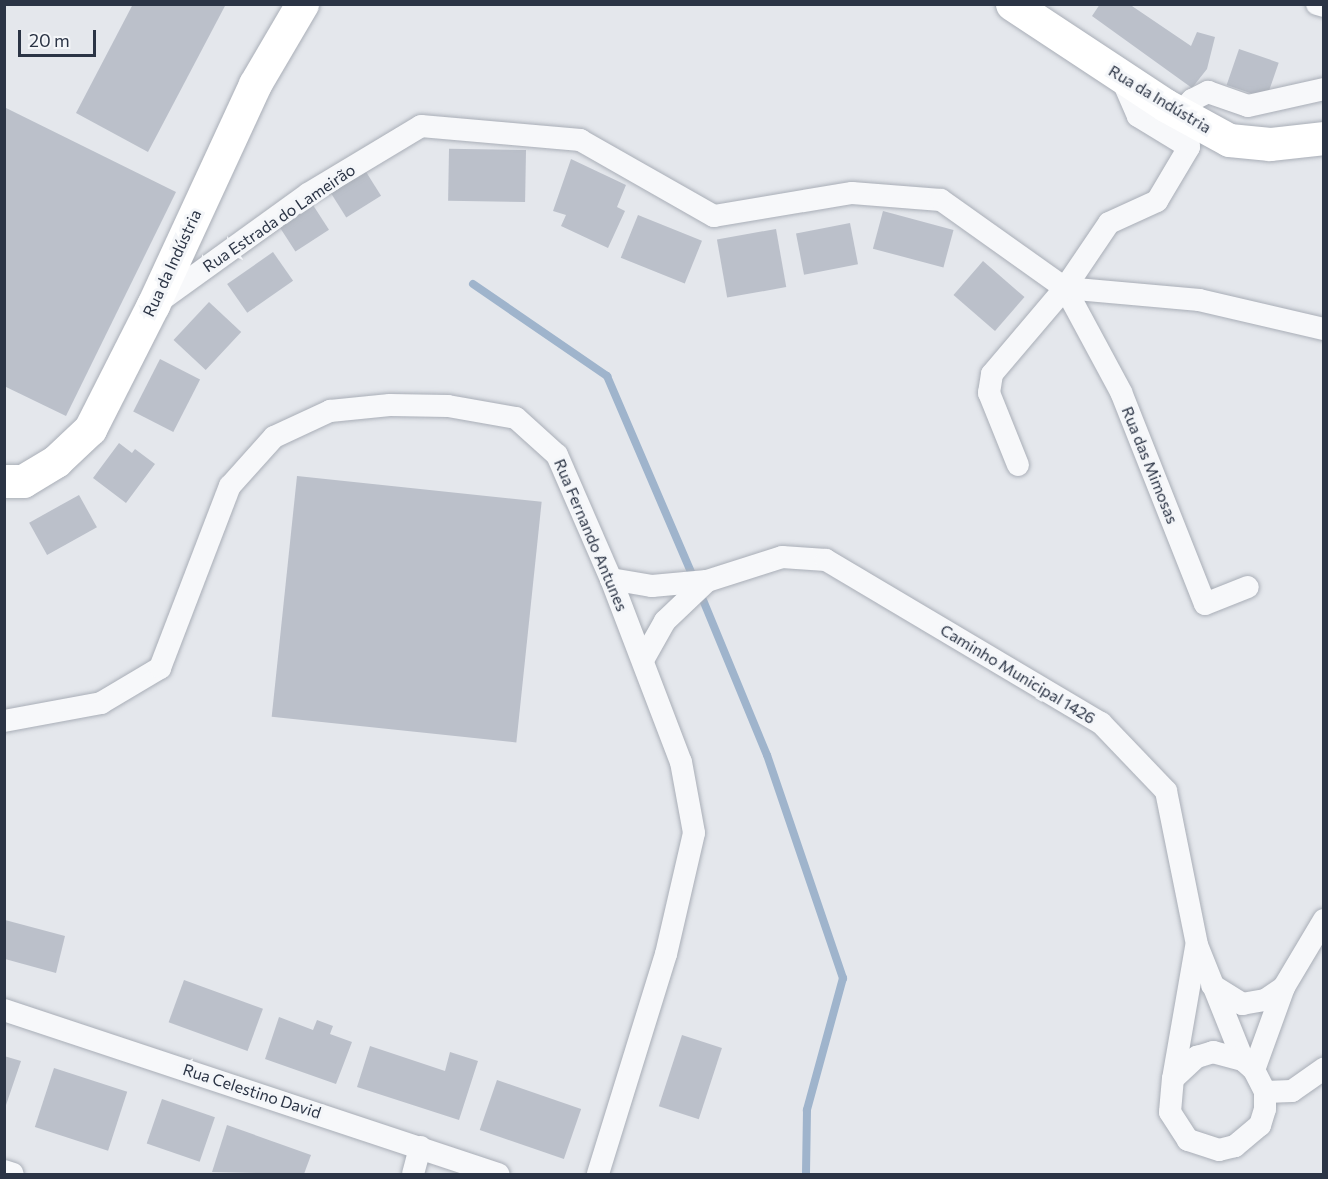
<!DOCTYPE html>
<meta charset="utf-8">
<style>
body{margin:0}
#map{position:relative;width:1328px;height:1179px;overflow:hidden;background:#e4e7ec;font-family:Commissioner,sans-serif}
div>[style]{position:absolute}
.stream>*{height:8px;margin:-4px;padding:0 4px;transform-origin:4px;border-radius:4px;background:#9fb4cc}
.building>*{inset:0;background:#bbc0ca;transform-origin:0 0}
.roads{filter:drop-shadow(0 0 2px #a9aeb7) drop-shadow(0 0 2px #a9aeb7)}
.street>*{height:22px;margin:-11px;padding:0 11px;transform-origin:11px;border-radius:11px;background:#f7f8fa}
.secondary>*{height:33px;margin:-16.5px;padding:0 16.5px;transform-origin:16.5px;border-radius:16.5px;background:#fff}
span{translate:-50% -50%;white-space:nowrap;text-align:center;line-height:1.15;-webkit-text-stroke:6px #f4f6f9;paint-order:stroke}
.street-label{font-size:16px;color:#2b3445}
.frame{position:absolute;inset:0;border:6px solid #2b3445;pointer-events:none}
.scale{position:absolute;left:18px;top:30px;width:78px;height:27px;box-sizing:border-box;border:3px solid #2b3445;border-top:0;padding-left:8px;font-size:18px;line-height:21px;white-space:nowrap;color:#2b3445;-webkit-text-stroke:4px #f4f6f9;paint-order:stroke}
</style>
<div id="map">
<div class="stream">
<i style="left:473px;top:284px;width:163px;rotate:34.5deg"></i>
<i style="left:607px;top:376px;width:215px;rotate:66.8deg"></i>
<i style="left:703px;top:600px;width:168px;rotate:67.6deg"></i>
<i style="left:767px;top:755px;width:236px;rotate:71.2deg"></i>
<i style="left:843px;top:978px;width:137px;rotate:105.3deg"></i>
<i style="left:807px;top:1110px;width:64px;rotate:90.9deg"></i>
</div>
<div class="building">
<i style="clip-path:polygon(133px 4px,226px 4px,148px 152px,76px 113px)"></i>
<i style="clip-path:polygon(1100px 4px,1129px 4px,1191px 46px,1197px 32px,1215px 37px,1207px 69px,1192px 88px,1092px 16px)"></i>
<i style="left:1239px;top:49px;width:42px;height:38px;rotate:19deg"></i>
<i style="clip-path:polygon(4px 107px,176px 192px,66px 416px,4px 386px)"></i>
<i style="left:526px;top:150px;width:52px;height:77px;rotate:91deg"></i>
<i style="clip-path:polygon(571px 159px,626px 185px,617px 207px,625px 211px,608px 248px,561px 226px,566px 215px,553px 211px)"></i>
<i style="left:363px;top:167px;width:34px;height:41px;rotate:58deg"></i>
<i style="left:311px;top:202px;width:33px;height:40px;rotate:57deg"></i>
<i style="left:883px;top:211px;width:73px;height:39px;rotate:15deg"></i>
<i style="left:638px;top:215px;width:69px;height:46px;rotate:22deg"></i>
<i style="left:850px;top:223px;width:42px;height:55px;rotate:79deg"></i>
<i style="left:776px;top:229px;width:59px;height:60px;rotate:80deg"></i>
<i style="left:273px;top:252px;width:35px;height:56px;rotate:55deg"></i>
<i style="left:983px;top:261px;width:55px;height:45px;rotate:41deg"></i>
<i style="left:209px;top:302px;width:44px;height:52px;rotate:43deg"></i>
<i style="left:160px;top:359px;width:45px;height:59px;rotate:27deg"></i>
<i style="clip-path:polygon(119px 443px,132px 453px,135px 449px,155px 464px,126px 503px,93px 478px)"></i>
<i style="left:297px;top:476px;width:246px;height:242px;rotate:6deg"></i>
<i style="left:79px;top:495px;width:37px;height:57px;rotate:61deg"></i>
<i style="clip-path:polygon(5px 920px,65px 936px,56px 973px,5px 959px)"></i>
<i style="left:184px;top:980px;width:84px;height:45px;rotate:20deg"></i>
<i style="clip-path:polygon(279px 1017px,313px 1030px,317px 1020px,333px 1026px,330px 1034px,352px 1042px,336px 1084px,265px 1059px)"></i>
<i style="left:682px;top:1035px;width:42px;height:75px;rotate:18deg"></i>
<i style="clip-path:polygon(370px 1046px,445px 1071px,450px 1052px,478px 1061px,459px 1120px,357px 1087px)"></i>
<i style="clip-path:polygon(4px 1056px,21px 1061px,5px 1108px,4px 1108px)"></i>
<i style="left:54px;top:1068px;width:77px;height:62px;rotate:18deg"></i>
<i style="left:497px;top:1080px;width:89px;height:53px;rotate:19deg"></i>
<i style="left:162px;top:1099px;width:56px;height:47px;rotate:19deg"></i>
<i style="clip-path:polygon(227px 1125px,311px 1155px,304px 1174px,212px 1172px)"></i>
</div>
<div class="roads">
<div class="street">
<i style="left:1317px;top:4px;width:7px;rotate:16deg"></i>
<i style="left:1180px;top:113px;width:18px;rotate:-47deg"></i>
<i style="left:1192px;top:100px;width:18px;rotate:-27deg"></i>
<i style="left:1208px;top:92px;width:42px;rotate:19.3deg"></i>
<i style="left:1248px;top:106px;width:78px;rotate:-12.6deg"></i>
<i style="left:1065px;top:288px;width:118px;rotate:61.7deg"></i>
<i style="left:1121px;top:392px;width:228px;rotate:68.4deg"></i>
<i style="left:1205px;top:604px;width:46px;rotate:-21.6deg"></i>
<i style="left:157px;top:303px;width:186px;rotate:-35.8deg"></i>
<i style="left:308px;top:194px;width:132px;rotate:-31deg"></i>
<i style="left:421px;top:126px;width:160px;rotate:5deg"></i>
<i style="left:580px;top:140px;width:154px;rotate:29.6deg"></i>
<i style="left:714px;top:216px;width:140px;rotate:-9.5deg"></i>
<i style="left:852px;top:193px;width:89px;rotate:4.5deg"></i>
<i style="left:941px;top:200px;width:152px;rotate:35.4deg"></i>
<i style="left:1065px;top:288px;width:135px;rotate:5.1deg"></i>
<i style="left:1199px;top:300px;width:128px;rotate:13.1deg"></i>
<i style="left:1018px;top:465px;width:78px;rotate:-111.9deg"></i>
<i style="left:989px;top:393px;width:19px;rotate:-81deg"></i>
<i style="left:992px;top:374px;width:113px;rotate:-49.7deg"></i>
<i style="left:1065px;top:288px;width:78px;rotate:-55.9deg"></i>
<i style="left:1109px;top:223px;width:53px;rotate:-24.6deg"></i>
<i style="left:1157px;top:201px;width:63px;rotate:-59.3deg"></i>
<i style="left:1189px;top:147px;width:60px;rotate:-148.7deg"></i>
<i style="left:1138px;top:116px;width:43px;rotate:-113.6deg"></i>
<i style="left:611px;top:579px;width:42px;rotate:9.7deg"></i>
<i style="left:652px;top:586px;width:55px;rotate:-5.2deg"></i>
<i style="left:707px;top:581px;width:79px;rotate:-17.7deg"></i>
<i style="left:782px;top:557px;width:44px;rotate:3.9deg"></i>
<i style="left:826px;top:560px;width:320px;rotate:30.7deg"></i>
<i style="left:1101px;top:723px;width:94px;rotate:46.3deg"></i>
<i style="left:1166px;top:791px;width:157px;rotate:78.6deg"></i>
<i style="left:1197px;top:945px;width:124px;rotate:68.2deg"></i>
<i style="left:1243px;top:1060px;width:15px;rotate:42deg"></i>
<i style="left:1254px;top:1070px;width:25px;rotate:63deg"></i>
<i style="left:1265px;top:1092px;width:17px;rotate:90deg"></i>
<i style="left:1265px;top:1109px;width:17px;rotate:107deg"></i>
<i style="left:1260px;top:1125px;width:33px;rotate:140deg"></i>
<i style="left:1235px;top:1146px;width:16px;rotate:166deg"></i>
<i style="left:1219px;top:1150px;width:33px;rotate:-162deg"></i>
<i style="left:1188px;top:1140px;width:33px;rotate:-123deg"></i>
<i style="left:1170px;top:1112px;width:33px;rotate:-85deg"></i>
<i style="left:1173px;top:1079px;width:33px;rotate:-43deg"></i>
<i style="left:1197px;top:1057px;width:17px;rotate:-17deg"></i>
<i style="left:1213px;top:1052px;width:31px;rotate:15deg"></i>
<i style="left:643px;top:660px;width:45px;rotate:-60.6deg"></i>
<i style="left:665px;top:621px;width:58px;rotate:-43.6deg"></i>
<i style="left:4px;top:721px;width:99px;rotate:-10.5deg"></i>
<i style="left:101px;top:703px;width:69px;rotate:-30.7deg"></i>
<i style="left:160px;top:668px;width:195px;rotate:-69deg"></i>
<i style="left:230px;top:486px;width:66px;rotate:-48.1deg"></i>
<i style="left:274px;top:437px;width:62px;rotate:-24.9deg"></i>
<i style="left:330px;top:411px;width:60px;rotate:-5.7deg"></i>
<i style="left:390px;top:405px;width:58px;rotate:1deg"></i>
<i style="left:448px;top:406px;width:69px;rotate:10deg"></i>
<i style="left:516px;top:418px;width:55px;rotate:42.1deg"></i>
<i style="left:557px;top:455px;width:135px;rotate:66.5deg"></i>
<i style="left:611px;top:579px;width:196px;rotate:69.1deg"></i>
<i style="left:681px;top:762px;width:72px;rotate:79.6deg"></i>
<i style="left:694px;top:833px;width:124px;rotate:103deg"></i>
<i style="left:666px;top:954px;width:230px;rotate:107.2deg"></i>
<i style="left:1212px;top:985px;width:36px;rotate:32deg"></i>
<i style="left:1242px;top:1004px;width:23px;rotate:-10deg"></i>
<i style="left:1265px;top:1000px;width:23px;rotate:-34deg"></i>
<i style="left:4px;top:1010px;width:521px;rotate:18.37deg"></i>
<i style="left:1254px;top:1070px;width:88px;rotate:-70.1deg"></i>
<i style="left:1284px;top:987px;width:78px;rotate:-59.2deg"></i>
<i style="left:1173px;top:1079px;width:134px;rotate:-80.1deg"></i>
<i style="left:1265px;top:1092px;width:27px;rotate:-2deg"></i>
<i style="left:1292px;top:1091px;width:39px;rotate:-35deg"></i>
<i style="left:4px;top:1171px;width:9px;rotate:18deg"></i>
<i style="left:413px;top:1174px;width:28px;rotate:-75deg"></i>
</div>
<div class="secondary">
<i style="left:1012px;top:4px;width:183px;rotate:33.4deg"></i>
<i style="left:1165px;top:105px;width:73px;rotate:28.7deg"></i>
<i style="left:1229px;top:140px;width:41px;rotate:5.6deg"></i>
<i style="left:1270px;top:144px;width:54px;rotate:-6.3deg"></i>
<i style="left:4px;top:481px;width:19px"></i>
<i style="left:23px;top:481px;width:39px;rotate:-31deg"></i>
<i style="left:56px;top:461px;width:47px;rotate:-43.3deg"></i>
<i style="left:90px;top:429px;width:139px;rotate:-63.1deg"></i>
<i style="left:153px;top:305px;width:243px;rotate:-65.2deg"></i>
<i style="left:255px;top:84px;width:93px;rotate:-59.6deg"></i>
</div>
</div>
<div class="street-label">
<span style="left:1160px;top:99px;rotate:31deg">Rua da Indústria</span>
<span style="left:279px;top:218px;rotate:-34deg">Rua Estrada do Lameirão</span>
<span style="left:172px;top:263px;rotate:-65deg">Rua da Indústria</span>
<span style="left:1150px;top:465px;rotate:68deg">Rua das Mimosas</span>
<span style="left:591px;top:535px;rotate:67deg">Rua Fernando Antunes</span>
<span style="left:1018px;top:674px;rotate:31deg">Caminho Municipal 1426</span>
<span style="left:252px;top:1091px;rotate:18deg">Rua Celestino David</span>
</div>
<div class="frame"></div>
<div class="scale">20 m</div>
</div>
